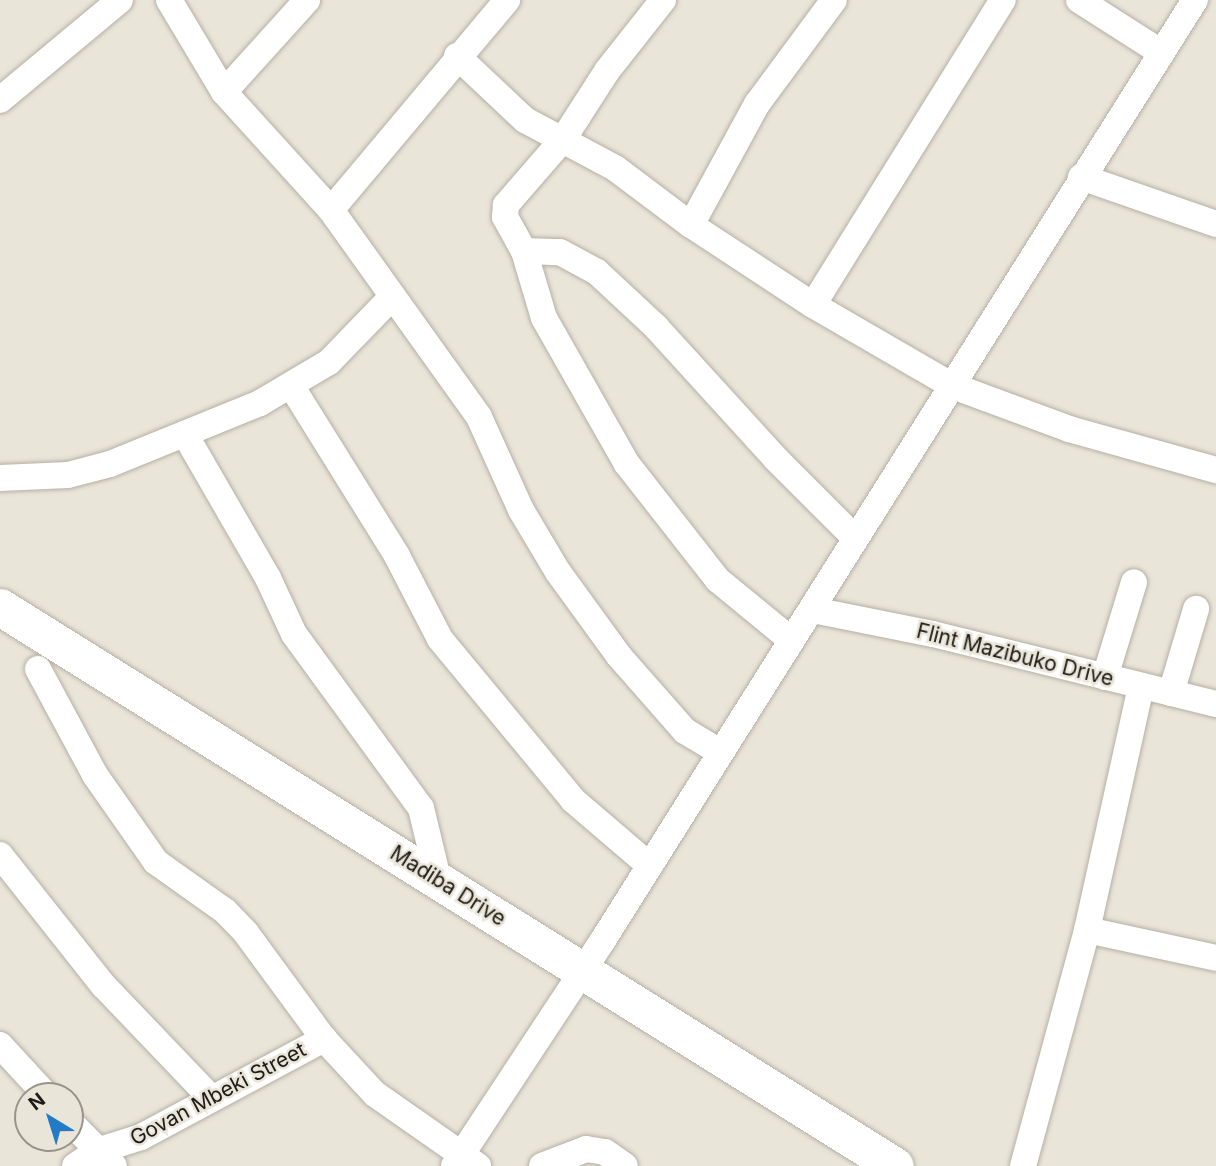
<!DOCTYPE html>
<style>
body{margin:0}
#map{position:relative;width:1216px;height:1166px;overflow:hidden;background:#eae5d9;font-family:Inter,sans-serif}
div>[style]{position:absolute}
.roads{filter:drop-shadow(0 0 2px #b5b0a4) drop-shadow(0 0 2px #b5b0a4)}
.street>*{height:26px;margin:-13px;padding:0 13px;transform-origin:13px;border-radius:13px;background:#fff}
.secondary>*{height:37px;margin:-18.5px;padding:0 18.5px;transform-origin:18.5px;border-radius:18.5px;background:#fff}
span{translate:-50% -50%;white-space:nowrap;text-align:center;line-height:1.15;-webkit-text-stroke:5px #eae5d9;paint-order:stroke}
.street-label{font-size:21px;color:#1d1b17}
.north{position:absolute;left:14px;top:1082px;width:70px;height:70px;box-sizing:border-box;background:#eae5d9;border:2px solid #98948b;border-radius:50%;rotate:322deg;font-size:19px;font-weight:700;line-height:28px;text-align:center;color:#1d1b17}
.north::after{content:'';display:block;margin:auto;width:24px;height:32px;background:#237bc8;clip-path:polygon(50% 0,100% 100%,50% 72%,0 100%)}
</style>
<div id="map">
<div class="roads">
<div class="street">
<i style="left:169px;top:0;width:107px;rotate:59.1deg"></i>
<i style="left:224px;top:92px;width:159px;rotate:47.8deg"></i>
<i style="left:331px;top:210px;width:254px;rotate:54.4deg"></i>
<i style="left:479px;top:417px;width:102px;rotate:65.7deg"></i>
<i style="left:521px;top:510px;width:72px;rotate:59.2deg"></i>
<i style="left:558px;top:572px;width:104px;rotate:54deg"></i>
<i style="left:619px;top:656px;width:100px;rotate:48.7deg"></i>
<i style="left:685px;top:731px;width:41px;rotate:31deg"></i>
<i style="left:663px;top:0;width:90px;rotate:128.3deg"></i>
<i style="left:607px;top:71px;width:80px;rotate:122.7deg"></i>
<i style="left:564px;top:138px;width:89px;rotate:130.9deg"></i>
<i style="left:506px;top:205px;width:12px;rotate:95deg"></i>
<i style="left:505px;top:217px;width:39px;rotate:61deg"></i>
<i style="left:524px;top:251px;width:70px;rotate:73.4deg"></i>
<i style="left:544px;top:318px;width:168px;rotate:60.4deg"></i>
<i style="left:627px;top:464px;width:147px;rotate:51.9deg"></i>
<i style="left:718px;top:580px;width:94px;rotate:39.4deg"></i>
<i style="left:1079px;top:0;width:98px;rotate:32.6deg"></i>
<i style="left:457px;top:56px;width:93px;rotate:43.3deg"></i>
<i style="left:525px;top:120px;width:102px;rotate:28.1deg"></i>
<i style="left:615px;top:168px;width:95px;rotate:36.9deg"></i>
<i style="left:691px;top:225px;width:146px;rotate:33.3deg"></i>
<i style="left:813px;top:305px;width:162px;rotate:30.1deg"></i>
<i style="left:953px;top:386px;width:124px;rotate:20.3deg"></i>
<i style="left:1069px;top:429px;width:153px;rotate:15.6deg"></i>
<i style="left:224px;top:92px;width:124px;rotate:-47.9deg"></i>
<i style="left:0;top:100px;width:156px;rotate:-39.8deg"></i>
<i style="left:1081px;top:177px;width:143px;rotate:19.2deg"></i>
<i style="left:331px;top:210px;width:274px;rotate:-50deg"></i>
<i style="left:691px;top:225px;width:138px;rotate:-61.4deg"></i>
<i style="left:757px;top:104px;width:129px;rotate:-53.5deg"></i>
<i style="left:524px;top:251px;width:36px;rotate:2deg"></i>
<i style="left:560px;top:252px;width:42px;rotate:28.4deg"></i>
<i style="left:597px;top:272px;width:81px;rotate:43deg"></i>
<i style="left:656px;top:327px;width:178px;rotate:47.7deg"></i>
<i style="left:776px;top:459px;width:112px;rotate:45deg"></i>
<i style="left:813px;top:305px;width:359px;rotate:-58.1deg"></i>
<i style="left:292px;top:387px;width:199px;rotate:58.1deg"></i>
<i style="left:397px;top:556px;width:93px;rotate:62.6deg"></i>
<i style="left:440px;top:639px;width:209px;rotate:50.4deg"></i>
<i style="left:573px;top:800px;width:101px;rotate:40.6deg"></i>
<i style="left:186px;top:436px;width:164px;rotate:60deg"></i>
<i style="left:268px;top:578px;width:62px;rotate:65.1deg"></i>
<i style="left:294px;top:634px;width:215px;rotate:53.9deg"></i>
<i style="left:421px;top:808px;width:73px;rotate:76.5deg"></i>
<i style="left:0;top:478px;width:68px;rotate:-2.5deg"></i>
<i style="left:68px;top:475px;width:43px;rotate:-14.7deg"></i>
<i style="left:110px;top:464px;width:162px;rotate:-22.1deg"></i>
<i style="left:260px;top:403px;width:80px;rotate:-30.7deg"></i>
<i style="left:329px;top:362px;width:91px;rotate:-45.9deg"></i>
<i style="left:813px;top:610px;width:122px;rotate:11.3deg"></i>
<i style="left:933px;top:634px;width:292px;rotate:13.9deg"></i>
<i style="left:38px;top:669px;width:120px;rotate:61.7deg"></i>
<i style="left:95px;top:775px;width:106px;rotate:55deg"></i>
<i style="left:156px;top:862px;width:85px;rotate:35.4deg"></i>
<i style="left:225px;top:911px;width:30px;rotate:46deg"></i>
<i style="left:246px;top:933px;width:132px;rotate:53.7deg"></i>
<i style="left:324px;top:1039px;width:75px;rotate:47.2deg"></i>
<i style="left:375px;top:1094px;width:126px;rotate:35deg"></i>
<i style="left:1105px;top:677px;width:99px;rotate:-73deg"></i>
<i style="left:1171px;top:693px;width:88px;rotate:-73.4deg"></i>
<i style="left:0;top:855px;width:167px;rotate:51.6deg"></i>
<i style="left:104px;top:986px;width:155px;rotate:46.3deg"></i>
<i style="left:1087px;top:930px;width:132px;rotate:12.2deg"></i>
<i style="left:0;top:1045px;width:69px;rotate:47.3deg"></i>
<i style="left:70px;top:1122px;width:62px;rotate:45deg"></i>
<i style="left:75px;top:1166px;width:27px;rotate:-34deg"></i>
<i style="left:97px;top:1151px;width:46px;rotate:-17.7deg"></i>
<i style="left:141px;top:1137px;width:208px;rotate:-28.2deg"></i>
<i style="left:454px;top:1166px;width:271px;rotate:-56.6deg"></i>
<i style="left:603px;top:940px;width:1111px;rotate:-57.8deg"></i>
<i style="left:542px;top:1166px;width:47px;rotate:-21.1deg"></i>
<i style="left:586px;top:1149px;width:19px;rotate:9deg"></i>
<i style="left:605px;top:1152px;width:24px;rotate:35deg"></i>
<i style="left:1023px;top:1166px;width:245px;rotate:-74.8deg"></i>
<i style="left:1087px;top:930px;width:249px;rotate:-77.5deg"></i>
</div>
<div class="secondary">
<i style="left:0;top:607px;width:1055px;rotate:31.99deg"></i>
</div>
</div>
<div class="street-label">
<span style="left:1015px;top:655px;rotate:14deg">Flint Mazibuko Drive</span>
<span style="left:448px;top:886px;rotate:32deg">Madiba Drive</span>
<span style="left:218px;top:1094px;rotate:-28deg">Govan Mbeki Street</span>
</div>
<div class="north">N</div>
</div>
